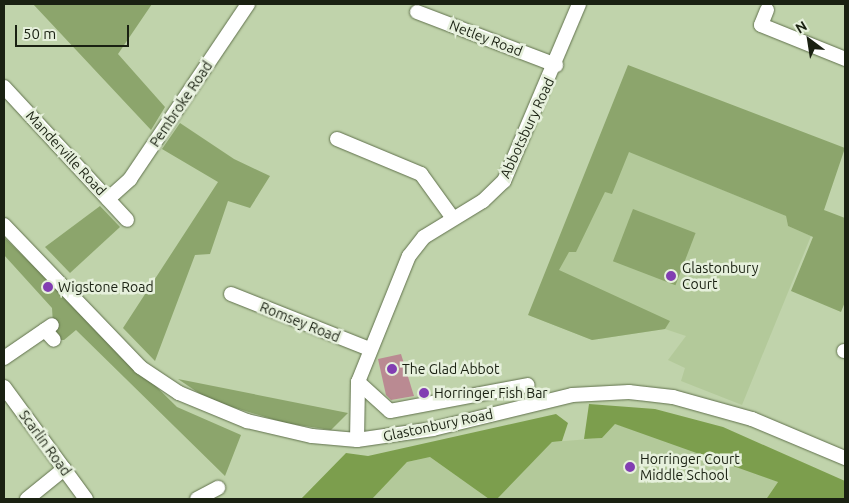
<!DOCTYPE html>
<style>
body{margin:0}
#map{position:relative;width:849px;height:503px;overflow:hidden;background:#c0d3ab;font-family:Ubuntu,sans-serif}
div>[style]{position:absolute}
.built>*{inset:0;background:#b3c99a}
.green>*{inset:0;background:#8ca56c;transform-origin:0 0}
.forest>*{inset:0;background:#7c9e4d}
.building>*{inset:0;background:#ba8a92}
.roads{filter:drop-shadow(0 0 1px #60714c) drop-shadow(0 0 1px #60714c)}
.street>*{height:14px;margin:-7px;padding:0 7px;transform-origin:7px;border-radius:7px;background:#fff}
.dots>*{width:14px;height:14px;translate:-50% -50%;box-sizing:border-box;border:2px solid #e6f0dc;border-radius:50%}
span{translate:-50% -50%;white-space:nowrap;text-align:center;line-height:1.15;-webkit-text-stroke:5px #e6f0dc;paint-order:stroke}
.street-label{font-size:14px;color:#1a2112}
.poi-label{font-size:14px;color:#1a2112}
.left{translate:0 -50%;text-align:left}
.frame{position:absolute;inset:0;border:5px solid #1a2112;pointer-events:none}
.north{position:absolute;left:784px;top:15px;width:50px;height:50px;-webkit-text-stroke:4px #e6f0dc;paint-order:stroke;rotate:329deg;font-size:14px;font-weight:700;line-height:20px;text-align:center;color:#1a2112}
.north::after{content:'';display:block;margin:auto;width:18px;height:22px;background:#1a2112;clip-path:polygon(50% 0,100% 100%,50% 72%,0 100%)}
.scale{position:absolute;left:15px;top:25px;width:114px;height:22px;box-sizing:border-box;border:2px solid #1a2112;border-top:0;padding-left:6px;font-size:15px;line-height:18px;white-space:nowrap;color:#1a2112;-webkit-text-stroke:4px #e6f0dc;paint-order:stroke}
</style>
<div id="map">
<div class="built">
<i style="clip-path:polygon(602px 140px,786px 216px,788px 226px,811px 236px,742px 405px,681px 381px,685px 368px,668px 360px,686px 336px,665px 329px,592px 340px,531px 316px)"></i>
<i style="clip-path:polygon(615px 424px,693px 448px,778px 482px,766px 499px,496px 499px,552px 442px,602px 438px)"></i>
<i style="clip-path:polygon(430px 457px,489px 499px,371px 499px,407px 462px)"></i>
</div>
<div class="green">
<i style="clip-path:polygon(33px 4px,152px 4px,118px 54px,165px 107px,151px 130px)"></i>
<i style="clip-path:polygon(628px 65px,845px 148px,824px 210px,845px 218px,845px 302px,841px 312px,791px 291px,813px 237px,788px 226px,786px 216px,629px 152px,612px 194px,605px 192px,576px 252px,569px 252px,559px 270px,670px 321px,665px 329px,592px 340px,528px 315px)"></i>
<i style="clip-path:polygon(180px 123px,234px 159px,270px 176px,250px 208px,228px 201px,210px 254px,195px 255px,155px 361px,123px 328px,218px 182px,162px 149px)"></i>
<i style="clip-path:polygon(100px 206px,120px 227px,70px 273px,45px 247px)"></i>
<i style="left:633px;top:209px;width:67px;height:56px;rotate:21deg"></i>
<i style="clip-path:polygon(4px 237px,177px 407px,241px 435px,225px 476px,76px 330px,64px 340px,54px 340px,52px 308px,4px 255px)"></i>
<i style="clip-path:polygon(178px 379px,348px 413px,331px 430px,285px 423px,209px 400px)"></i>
</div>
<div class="forest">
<i style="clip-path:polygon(589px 404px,655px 409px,723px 427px,845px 481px,845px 499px,772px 499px,767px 498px,778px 482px,615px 424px,602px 438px,584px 439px)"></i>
<i style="clip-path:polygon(556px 414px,568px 423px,562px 441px,552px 442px,497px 499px,489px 499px,430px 457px,407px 462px,372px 499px,301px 499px,346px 453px,368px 456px)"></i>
</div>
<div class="building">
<i style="clip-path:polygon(401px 354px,414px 396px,391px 400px,386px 395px,378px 359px)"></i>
</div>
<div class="roads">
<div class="street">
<i style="left:767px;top:10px;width:16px;rotate:112deg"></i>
<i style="left:761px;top:25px;width:91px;rotate:22deg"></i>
<i style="left:417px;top:12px;width:149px;rotate:20.9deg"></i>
<i style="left:4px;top:87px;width:181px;rotate:47.2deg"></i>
<i style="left:337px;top:139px;width:91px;rotate:22.6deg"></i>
<i style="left:421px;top:174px;width:53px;rotate:54.2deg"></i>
<i style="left:108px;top:199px;width:30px;rotate:-42deg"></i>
<i style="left:130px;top:179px;width:211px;rotate:-56deg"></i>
<i style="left:4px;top:225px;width:197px;rotate:46.2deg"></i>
<i style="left:140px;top:367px;width:47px;rotate:33.7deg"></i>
<i style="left:179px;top:393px;width:74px;rotate:22.4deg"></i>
<i style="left:247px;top:421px;width:67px;rotate:13deg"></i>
<i style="left:312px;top:436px;width:45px;rotate:5.1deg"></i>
<i style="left:357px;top:440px;width:77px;rotate:-8.2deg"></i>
<i style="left:433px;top:429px;width:143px;rotate:-13.7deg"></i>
<i style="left:572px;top:395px;width:57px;rotate:-3deg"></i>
<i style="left:629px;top:392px;width:44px;rotate:6.5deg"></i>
<i style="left:673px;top:397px;width:82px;rotate:15.6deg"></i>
<i style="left:752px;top:419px;width:101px;rotate:22.8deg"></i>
<i style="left:231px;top:294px;width:149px;rotate:21.7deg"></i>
<i style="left:45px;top:330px;width:13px;rotate:48deg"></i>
<i style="left:844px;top:351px;width:1px"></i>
<i style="left:4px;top:358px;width:58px;rotate:-34.5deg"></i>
<i style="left:358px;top:382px;width:43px;rotate:42.2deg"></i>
<i style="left:390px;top:411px;width:140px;rotate:-10.7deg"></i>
<i style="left:4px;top:387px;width:139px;rotate:53.8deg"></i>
<i style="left:357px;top:440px;width:58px;rotate:-89deg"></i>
<i style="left:358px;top:382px;width:136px;rotate:-68deg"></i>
<i style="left:409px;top:256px;width:24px;rotate:-52deg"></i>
<i style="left:424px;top:237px;width:69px;rotate:-31.4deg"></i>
<i style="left:483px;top:201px;width:29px;rotate:-44deg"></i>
<i style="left:504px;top:181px;width:192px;rotate:-67deg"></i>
<i style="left:27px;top:499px;width:48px;rotate:-39deg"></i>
<i style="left:197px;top:499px;width:24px;rotate:-28deg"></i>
</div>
</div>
<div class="dots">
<i style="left:671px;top:276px;background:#823eb2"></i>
<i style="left:48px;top:287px;background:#823eb2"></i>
<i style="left:392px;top:369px;background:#823eb2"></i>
<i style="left:424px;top:393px;background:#823eb2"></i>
<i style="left:630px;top:467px;background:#823eb2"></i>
</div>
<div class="street-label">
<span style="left:486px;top:38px;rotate:21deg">Netley Road</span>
<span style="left:181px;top:104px;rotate:-56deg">Pembroke Road</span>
<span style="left:527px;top:128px;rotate:-65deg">Abbotsbury Road</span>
<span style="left:66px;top:153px;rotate:47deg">Manderville Road</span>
<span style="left:300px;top:322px;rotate:22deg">Romsey Road</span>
<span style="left:438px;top:425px;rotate:-12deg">Glastonbury Road</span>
<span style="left:45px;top:443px;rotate:54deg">Scarlin Road</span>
</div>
<div class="poi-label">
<span class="left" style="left:682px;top:276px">Glastonbury<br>Court</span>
<span class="left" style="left:58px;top:287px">Wigstone Road</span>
<span class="left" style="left:402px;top:369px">The Glad Abbot</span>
<span class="left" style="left:434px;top:393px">Horringer Fish Bar</span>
<span class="left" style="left:640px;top:467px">Horringer Court<br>Middle School</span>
</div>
<div class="frame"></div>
<div class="north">N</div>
<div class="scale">50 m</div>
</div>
